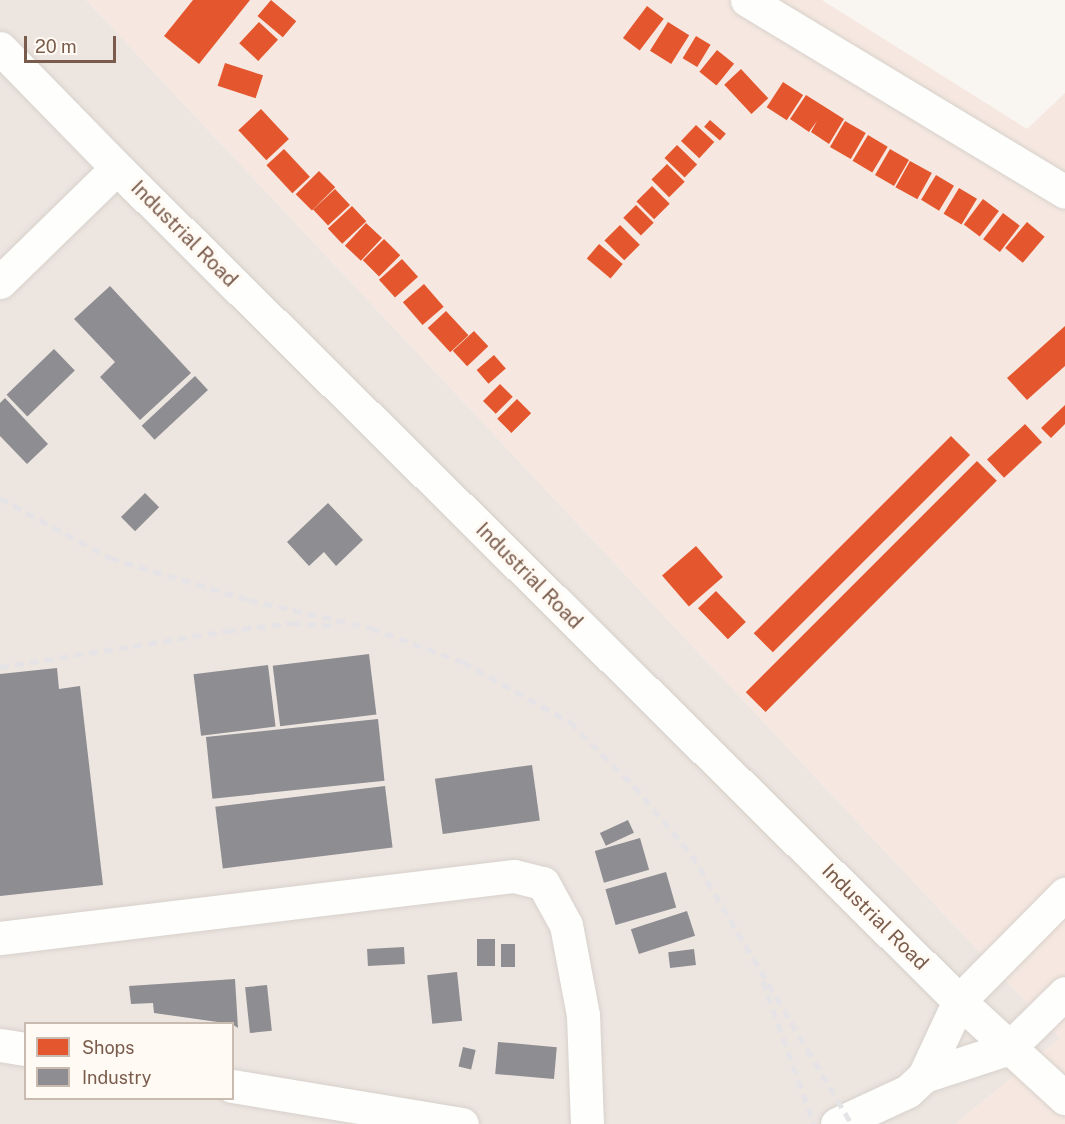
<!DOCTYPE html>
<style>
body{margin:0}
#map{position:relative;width:1065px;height:1124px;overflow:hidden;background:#f9f5f0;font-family:"Public Sans",sans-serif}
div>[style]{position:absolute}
.commercial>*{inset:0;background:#f6e8e1}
.industrial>*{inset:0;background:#ede5e0}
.shops>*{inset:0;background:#e4572e;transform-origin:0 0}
.industry>*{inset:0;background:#8d8d92;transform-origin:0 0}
.roads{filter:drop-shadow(0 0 2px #d7d1cb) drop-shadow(0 0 2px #d7d1cb)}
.minor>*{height:33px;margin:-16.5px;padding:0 16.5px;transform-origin:16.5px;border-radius:16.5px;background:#fefefd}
.rail>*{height:4.5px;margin-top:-2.25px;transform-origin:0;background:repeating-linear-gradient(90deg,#e6e3e7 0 9px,transparent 0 15px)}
span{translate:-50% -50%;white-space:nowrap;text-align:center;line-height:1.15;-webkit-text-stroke:6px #fffaf3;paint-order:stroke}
.street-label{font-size:20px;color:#7a5c4d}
.legend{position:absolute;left:24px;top:1022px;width:210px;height:78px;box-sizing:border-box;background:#fffaf3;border:2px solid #cabbb1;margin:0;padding:8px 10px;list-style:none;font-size:18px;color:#7a5c4d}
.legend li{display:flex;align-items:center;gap:12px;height:30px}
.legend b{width:30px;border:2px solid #cabbb1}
.scale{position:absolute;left:24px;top:36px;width:92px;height:27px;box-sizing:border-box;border:3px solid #7a5c4d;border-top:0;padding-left:8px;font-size:18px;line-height:21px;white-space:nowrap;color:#7a5c4d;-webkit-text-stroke:4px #fffaf3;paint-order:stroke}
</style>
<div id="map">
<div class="commercial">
<i style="clip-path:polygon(86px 0,822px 0,1027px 129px,1065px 93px,1065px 1124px,955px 1124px,1060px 1038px)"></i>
</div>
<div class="industrial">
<i style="clip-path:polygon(evenodd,0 0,86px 0,1060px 1038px,955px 1124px,0 1124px,0 0,26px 1024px,232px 1024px,232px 1098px,26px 1098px,26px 1024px)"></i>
</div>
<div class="shops">
<i style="clip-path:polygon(193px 0,250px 0,199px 64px,164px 36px)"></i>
<i style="left:271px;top:0;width:33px;height:21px;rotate:40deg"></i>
<i style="left:647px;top:6px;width:21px;height:40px;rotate:37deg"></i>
<i style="left:259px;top:22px;width:26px;height:29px;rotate:43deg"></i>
<i style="left:668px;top:22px;width:25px;height:34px;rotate:32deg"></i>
<i style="left:696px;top:36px;width:17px;height:26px;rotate:31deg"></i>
<i style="left:717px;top:50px;width:22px;height:28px;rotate:39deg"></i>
<i style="left:225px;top:63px;width:40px;height:24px;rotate:18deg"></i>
<i style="left:741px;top:69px;width:40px;height:23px;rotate:47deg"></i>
<i style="left:783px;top:82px;width:24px;height:30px;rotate:33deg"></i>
<i style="clip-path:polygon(806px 95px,844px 119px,829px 144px,811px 132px,817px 121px,809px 132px,790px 119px)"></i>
<i style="left:261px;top:109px;width:41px;height:31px;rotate:47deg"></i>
<i style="left:710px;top:120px;width:21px;height:9px;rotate:41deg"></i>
<i style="left:845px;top:121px;width:24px;height:30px;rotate:30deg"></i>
<i style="left:696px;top:125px;width:25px;height:22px;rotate:43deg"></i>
<i style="left:868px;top:135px;width:23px;height:30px;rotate:31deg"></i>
<i style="left:677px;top:145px;width:28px;height:18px;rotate:44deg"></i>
<i style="left:284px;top:149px;width:38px;height:24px;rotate:47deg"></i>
<i style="left:890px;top:149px;width:22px;height:30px;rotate:30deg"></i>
<i style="left:910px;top:161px;width:25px;height:30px;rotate:29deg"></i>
<i style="left:667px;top:164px;width:25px;height:22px;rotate:45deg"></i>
<i style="left:319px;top:171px;width:23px;height:33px;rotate:45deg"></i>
<i style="left:936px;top:175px;width:21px;height:29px;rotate:31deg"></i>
<i style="left:652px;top:186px;width:25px;height:22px;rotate:45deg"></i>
<i style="left:959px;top:188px;width:21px;height:30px;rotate:31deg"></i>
<i style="left:335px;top:189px;width:22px;height:30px;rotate:47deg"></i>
<i style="left:983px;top:199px;width:20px;height:32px;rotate:37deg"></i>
<i style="left:636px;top:205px;width:25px;height:18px;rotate:45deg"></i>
<i style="left:352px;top:206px;width:21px;height:33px;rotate:47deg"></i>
<i style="left:1003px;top:213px;width:21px;height:33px;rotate:37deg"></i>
<i style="left:1027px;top:222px;width:23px;height:34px;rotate:40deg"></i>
<i style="left:366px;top:223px;width:22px;height:31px;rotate:43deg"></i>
<i style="left:620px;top:225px;width:28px;height:22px;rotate:45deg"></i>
<i style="left:384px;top:239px;width:23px;height:30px;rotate:45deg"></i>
<i style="left:599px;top:244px;width:31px;height:19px;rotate:40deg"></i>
<i style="left:402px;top:259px;width:24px;height:31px;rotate:48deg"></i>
<i style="left:424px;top:284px;width:30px;height:28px;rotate:49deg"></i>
<i style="left:446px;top:311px;width:33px;height:25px;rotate:47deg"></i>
<i style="clip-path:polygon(1065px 326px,1065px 366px,1027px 400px,1007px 378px)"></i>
<i style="left:474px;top:331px;width:21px;height:29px;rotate:47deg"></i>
<i style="left:494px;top:355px;width:18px;height:23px;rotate:49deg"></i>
<i style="left:500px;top:384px;width:18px;height:24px;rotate:45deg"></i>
<i style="left:517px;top:399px;width:20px;height:28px;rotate:45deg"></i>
<i style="clip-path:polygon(1065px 405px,1065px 424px,1051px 438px,1041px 428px)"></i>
<i style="left:1025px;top:424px;width:25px;height:52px;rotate:47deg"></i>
<i style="left:951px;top:436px;width:27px;height:279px;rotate:45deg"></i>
<i style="left:977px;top:461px;width:28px;height:327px;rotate:45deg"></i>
<i style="left:696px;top:546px;width:41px;height:45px;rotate:49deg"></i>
<i style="left:716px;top:591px;width:43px;height:25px;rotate:46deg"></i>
</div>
<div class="industry">
<i style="clip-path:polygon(110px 286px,191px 373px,140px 420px,100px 377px,115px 362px,74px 319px)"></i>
<i style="left:54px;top:349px;width:30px;height:66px;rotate:46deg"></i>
<i style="left:195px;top:376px;width:19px;height:73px;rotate:47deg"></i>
<i style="clip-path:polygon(5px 398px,48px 444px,27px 464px,0 436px,0 403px)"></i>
<i style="left:145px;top:493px;width:20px;height:34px;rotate:45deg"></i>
<i style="clip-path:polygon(328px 503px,363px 540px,336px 566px,324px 552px,309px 566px,287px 542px)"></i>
<i style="left:369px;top:654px;width:61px;height:97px;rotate:83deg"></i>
<i style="left:268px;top:665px;width:62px;height:75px;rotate:83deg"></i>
<i style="clip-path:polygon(57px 668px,59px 689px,80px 686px,103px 885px,0 896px,0 674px)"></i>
<i style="left:378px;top:719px;width:62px;height:173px;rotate:84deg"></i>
<i style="left:532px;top:765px;width:56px;height:98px;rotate:82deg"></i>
<i style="left:385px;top:786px;width:62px;height:171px;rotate:83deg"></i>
<i style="left:628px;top:820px;width:14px;height:31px;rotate:65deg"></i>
<i style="left:640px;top:838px;width:33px;height:47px;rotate:74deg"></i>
<i style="left:666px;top:872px;width:37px;height:63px;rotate:74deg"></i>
<i style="left:687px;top:911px;width:26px;height:59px;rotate:72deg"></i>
<i style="left:477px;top:939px;width:18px;height:27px"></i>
<i style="left:501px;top:944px;width:14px;height:23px"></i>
<i style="left:404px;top:947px;width:17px;height:37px;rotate:87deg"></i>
<i style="left:694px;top:949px;width:16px;height:26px;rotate:83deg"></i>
<i style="left:457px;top:972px;width:49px;height:30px;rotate:84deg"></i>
<i style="clip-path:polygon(235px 979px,238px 1028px,232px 1024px,154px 1013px,153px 1003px,131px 1004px,129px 986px)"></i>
<i style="left:267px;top:985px;width:46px;height:22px;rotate:84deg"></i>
<i style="left:498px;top:1042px;width:59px;height:32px;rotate:5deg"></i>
<i style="left:463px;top:1047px;width:13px;height:20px;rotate:13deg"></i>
</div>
<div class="roads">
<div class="minor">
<i style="left:747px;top:0;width:371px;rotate:31.1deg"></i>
<i style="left:0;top:48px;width:168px;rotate:45.7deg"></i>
<i style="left:117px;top:168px;width:1184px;rotate:44.69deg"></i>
<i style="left:959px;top:1001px;width:144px;rotate:42.5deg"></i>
<i style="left:0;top:282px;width:163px;rotate:-44.3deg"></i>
<i style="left:0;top:938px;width:518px;rotate:-6.88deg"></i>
<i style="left:514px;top:876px;width:30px;rotate:14deg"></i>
<i style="left:543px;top:883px;width:48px;rotate:61.3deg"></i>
<i style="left:566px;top:925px;width:92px;rotate:79.3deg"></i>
<i style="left:583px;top:1015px;width:109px;rotate:87.9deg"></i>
<i style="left:0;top:1045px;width:26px;rotate:9deg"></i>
<i style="left:924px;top:1076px;width:89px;rotate:-18.2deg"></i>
<i style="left:1009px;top:1048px;width:78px;rotate:-44.5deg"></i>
<i style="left:232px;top:1086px;width:233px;rotate:9.4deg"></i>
<i style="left:837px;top:1124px;width:78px;rotate:-24.9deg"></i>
<i style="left:908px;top:1091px;width:22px;rotate:-43deg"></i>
<i style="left:924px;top:1076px;width:83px;rotate:-65deg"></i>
<i style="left:959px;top:1001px;width:151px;rotate:-45.3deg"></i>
</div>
</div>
<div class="rail">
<i style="left:0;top:498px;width:125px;rotate:28.6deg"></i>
<i style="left:110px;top:558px;width:145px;rotate:16.8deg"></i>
<i style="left:249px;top:600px;width:125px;rotate:12.9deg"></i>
<i style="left:371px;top:628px;width:98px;rotate:20.3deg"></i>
<i style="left:463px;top:662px;width:123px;rotate:29.3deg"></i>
<i style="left:570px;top:722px;width:91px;rotate:45deg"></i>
<i style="left:634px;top:786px;width:90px;rotate:50deg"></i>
<i style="left:692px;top:855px;width:313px;rotate:59.3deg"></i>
<i style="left:0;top:667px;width:230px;rotate:-9deg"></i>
<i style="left:227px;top:631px;width:65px;rotate:-7deg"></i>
<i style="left:292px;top:623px;width:41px;rotate:4.2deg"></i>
<i style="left:763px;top:981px;width:152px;rotate:70.4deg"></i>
</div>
<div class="street-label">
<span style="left:184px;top:234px;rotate:45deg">Industrial Road</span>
<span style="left:529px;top:576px;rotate:45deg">Industrial Road</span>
<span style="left:875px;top:917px;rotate:45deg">Industrial Road</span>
</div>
<ul class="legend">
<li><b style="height:16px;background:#e4572e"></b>Shops</li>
<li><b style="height:16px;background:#8d8d92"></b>Industry</li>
</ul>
<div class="scale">20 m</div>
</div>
